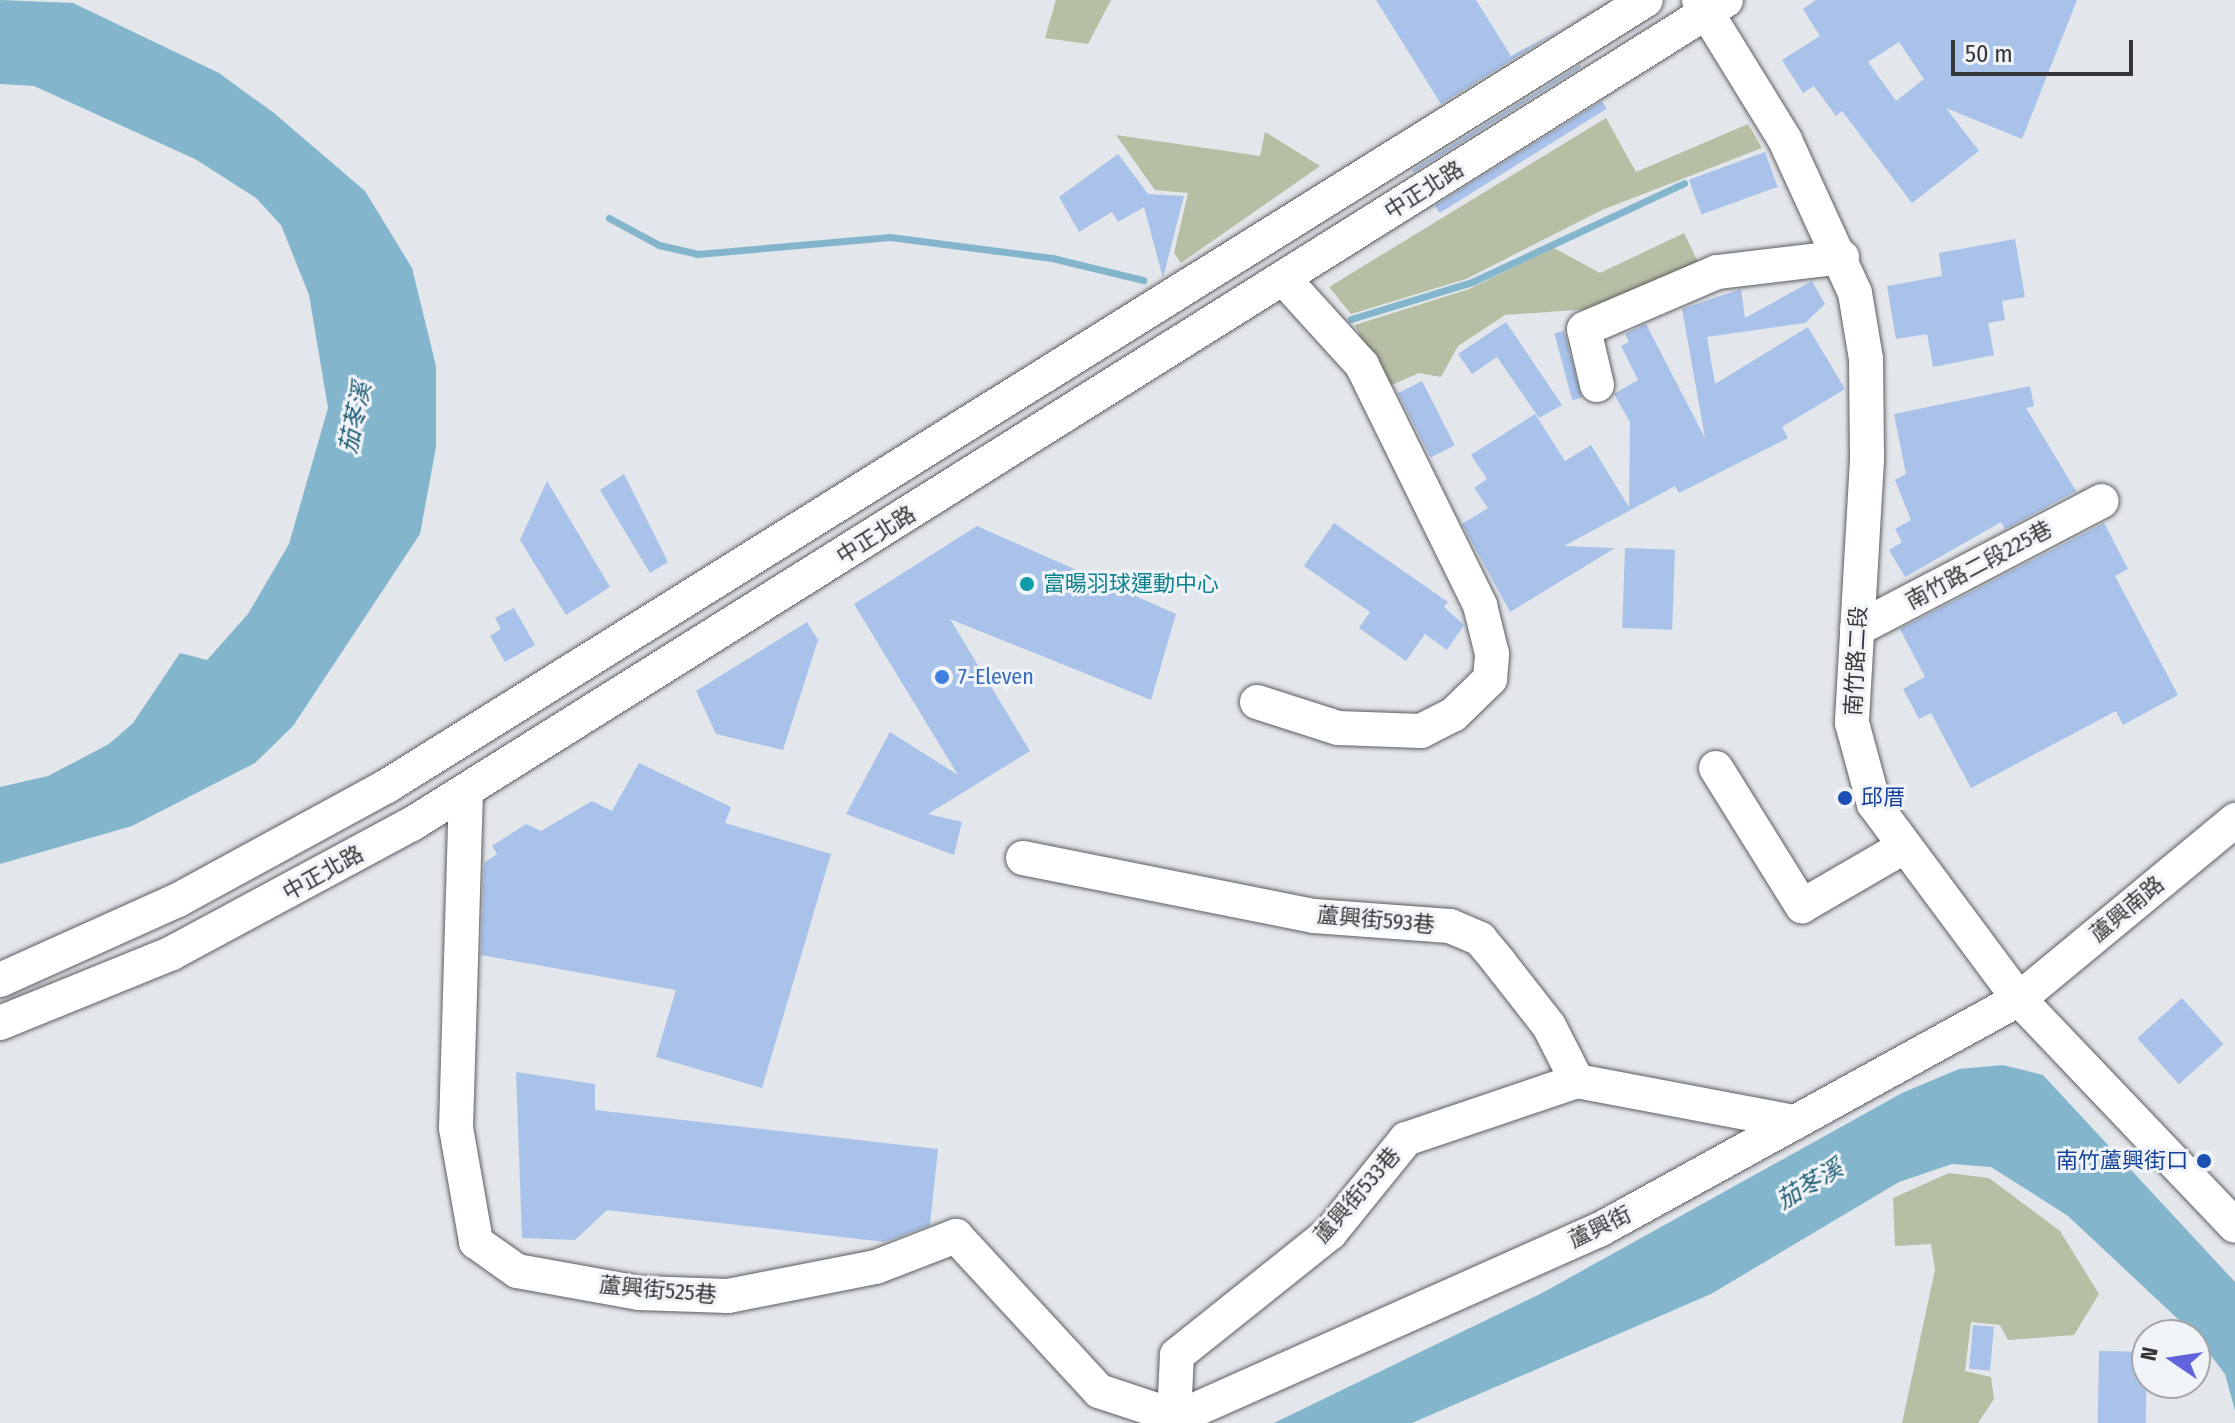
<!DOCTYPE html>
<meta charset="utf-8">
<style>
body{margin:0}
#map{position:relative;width:2235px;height:1423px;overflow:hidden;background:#e3e6ea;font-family:"Fira Sans Condensed","Noto Sans TC",sans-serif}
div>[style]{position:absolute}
.green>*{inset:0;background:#b6bfa4}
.water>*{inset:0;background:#83b6cd}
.stream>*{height:7px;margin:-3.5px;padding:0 3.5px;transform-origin:3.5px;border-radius:3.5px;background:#83b6cd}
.building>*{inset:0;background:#a9c2ea;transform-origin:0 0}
.roads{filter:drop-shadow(0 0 2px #5c5e62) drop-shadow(0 0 2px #5c5e62)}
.minor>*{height:34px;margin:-17px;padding:0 17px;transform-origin:17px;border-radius:17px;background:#fff}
.dots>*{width:22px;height:22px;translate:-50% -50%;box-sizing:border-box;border:4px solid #f0f3f7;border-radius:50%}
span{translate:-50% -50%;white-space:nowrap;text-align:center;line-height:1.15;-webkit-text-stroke:6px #f0f3f7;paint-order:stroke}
.street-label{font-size:22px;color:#353637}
.culture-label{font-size:22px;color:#0d838f}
.left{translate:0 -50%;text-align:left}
.shop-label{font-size:22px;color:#366cbe}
.transit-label{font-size:22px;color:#164399}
.right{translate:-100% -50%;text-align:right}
.water-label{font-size:24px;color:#1c5c74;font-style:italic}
.north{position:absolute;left:2131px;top:1319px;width:80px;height:80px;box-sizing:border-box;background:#f0f3f7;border:2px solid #a5a7aa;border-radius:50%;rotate:283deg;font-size:22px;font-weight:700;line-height:32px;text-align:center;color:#353637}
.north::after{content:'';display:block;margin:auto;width:28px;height:36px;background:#6063db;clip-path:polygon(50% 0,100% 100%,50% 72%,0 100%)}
.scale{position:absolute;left:1951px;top:40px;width:182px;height:36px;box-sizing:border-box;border:4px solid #353637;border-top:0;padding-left:10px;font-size:24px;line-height:28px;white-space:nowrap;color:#353637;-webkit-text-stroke:6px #f0f3f7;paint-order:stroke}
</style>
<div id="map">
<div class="green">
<i style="clip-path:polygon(1056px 0,1111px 0,1088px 44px,1045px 38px)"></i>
<i style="clip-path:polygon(1606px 118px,1636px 172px,1748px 124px,1762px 148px,1602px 210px,1466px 279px,1351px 314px,1329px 287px)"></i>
<i style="clip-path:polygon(1265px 132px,1320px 166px,1181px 263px,1174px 253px,1188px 193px,1155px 190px,1116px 135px,1260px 156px)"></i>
<i style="clip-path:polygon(1684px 233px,1698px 262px,1603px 308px,1505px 315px,1458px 346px,1441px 377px,1419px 373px,1385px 388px,1355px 325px,1469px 289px,1554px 248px,1600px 273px)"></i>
<i style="clip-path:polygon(1949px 1173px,1989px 1178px,2060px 1231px,2099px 1294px,2074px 1335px,2008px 1340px,2000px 1325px,1971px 1322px,1965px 1371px,1991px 1377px,1994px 1399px,1978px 1423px,1902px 1423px,1935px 1270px,1931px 1244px,1895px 1246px,1893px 1198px)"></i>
</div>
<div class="water">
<i style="clip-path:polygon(0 0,73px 3px,219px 73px,274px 113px,365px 191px,412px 268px,436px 366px,436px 447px,420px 534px,293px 726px,255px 763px,132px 826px,0 864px,0 787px,48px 776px,109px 744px,133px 723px,180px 653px,207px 660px,248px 614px,289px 544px,328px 408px,309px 295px,281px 225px,256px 198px,195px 159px,34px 86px,0 84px)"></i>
<i style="clip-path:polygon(2003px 1065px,2043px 1075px,2235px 1282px,2235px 1411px,2225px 1374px,2195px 1335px,2068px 1216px,1991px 1167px,1952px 1164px,1899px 1182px,1711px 1294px,1412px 1423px,1274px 1423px,1542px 1293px,1902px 1093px,1959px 1069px)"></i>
</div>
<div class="stream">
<i style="left:609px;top:218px;width:57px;rotate:28.4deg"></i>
<i style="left:659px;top:245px;width:39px;rotate:13deg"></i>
<i style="left:697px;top:254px;width:194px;rotate:-5deg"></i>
<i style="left:890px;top:237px;width:163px;rotate:7.4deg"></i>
<i style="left:1052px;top:258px;width:94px;rotate:13.6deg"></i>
<i style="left:1351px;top:319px;width:127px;rotate:-17deg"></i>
<i style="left:1472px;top:282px;width:234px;rotate:-25deg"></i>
</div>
<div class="building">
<i style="clip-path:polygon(1376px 0,1476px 0,1511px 56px,1558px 31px,1441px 104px)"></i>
<i style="clip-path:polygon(evenodd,1816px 0,2077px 0,2022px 139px,1946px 108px,1979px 151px,1912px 203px,1842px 111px,1836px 116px,1814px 86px,1803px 93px,1782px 60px,1820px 36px,1803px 9px,1816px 0,1899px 42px,1924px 79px,1896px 101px,1868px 62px,1899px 42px)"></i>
<i style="clip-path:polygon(1580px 65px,1581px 67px,1414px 172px,1412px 170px)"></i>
<i style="left:1602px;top:101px;width:9px;height:197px;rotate:58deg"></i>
<i style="left:1765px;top:152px;width:37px;height:81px;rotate:70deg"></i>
<i style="clip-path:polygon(1118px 154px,1148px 194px,1184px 196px,1163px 278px,1144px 207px,1118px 222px,1112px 212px,1079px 232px,1059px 197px)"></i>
<i style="clip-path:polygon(2015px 239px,2025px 297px,2002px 301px,2005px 320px,1988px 323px,1994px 355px,1933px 367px,1927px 334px,1896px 339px,1887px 286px,1942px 276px,1939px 253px)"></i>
<i style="clip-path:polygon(1812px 281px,1825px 304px,1805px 323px,1707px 337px,1715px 384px,1808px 327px,1845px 389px,1782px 427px,1788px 438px,1679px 493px,1675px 486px,1564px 546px,1615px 548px,1510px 612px,1462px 524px,1488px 508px,1474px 488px,1487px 479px,1471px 455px,1535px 414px,1565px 461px,1591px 445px,1629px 507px,1630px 422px,1614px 394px,1638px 380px,1621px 346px,1629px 342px,1625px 334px,1646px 324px,1705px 438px,1682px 309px,1741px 289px,1745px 318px)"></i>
<i style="clip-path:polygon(1506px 322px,1562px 405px,1539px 418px,1497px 357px,1472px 374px,1458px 354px)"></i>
<i style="left:1564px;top:331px;width:69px;height:10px;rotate:75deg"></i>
<i style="left:1422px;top:381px;width:72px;height:27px;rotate:63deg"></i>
<i style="clip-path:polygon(2030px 386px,2034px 406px,2026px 408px,2076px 491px,2005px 529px,2001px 522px,1905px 577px,1889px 550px,1902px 542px,1895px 529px,1911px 520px,1895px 480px,1906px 474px,1894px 414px)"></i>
<i style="clip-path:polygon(624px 474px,668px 562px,650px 573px,600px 490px)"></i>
<i style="clip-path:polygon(547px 481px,610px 587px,566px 615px,520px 540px)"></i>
<i style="clip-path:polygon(1334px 523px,1448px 602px,1444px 607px,1464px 625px,1447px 650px,1425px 634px,1406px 661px,1359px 628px,1370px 612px,1304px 566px)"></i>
<i style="clip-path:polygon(2104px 523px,2128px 569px,2115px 576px,2178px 695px,2123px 725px,2116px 711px,1971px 788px,1931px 713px,1919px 719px,1903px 689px,1925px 677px,1900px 629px)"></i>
<i style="clip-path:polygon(977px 526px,1176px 614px,1151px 700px,950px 619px,1030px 751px,928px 814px,962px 822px,954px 855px,846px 814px,890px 732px,958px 775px,854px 604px)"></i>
<i style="left:1625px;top:548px;width:50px;height:80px;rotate:2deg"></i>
<i style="clip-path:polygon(514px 608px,535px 645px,505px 662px,490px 636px,501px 629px,495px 618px)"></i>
<i style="clip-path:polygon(807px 622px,818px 640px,783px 750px,716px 734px,696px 691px)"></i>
<i style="clip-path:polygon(639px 763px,731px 807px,725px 823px,831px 854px,762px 1088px,656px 1057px,676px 990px,481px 955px,484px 863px,497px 854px,492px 846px,526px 824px,541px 831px,592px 801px,612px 811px)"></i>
<i style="left:2182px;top:998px;width:62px;height:60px;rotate:48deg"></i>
<i style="clip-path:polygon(516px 1072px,595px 1084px,595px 1110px,938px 1149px,930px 1225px,885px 1242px,607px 1210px,575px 1240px,522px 1238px)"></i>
<i style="left:1973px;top:1325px;width:21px;height:44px;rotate:5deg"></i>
<i style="left:2099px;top:1351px;width:48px;height:72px;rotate:1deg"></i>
</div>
<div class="roads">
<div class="minor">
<i style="left:1699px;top:0;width:164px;rotate:58.4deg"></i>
<i style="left:1785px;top:140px;width:168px;rotate:65.4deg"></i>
<i style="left:1855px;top:293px;width:67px;rotate:80.5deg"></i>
<i style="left:1866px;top:359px;width:101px;rotate:89.4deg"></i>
<i style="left:1867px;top:460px;width:263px;rotate:93.3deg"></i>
<i style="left:1852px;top:723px;width:84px;rotate:74.8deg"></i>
<i style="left:1874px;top:804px;width:243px;rotate:53.4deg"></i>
<i style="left:2019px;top:999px;width:313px;rotate:46.4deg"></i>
<i style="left:1597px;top:385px;width:57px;rotate:-103.1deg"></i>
<i style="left:1584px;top:329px;width:145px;rotate:-23.2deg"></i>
<i style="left:1717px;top:272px;width:126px;rotate:-6.8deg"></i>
<i style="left:1857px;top:629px;width:276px;rotate:-27.6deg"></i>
<i style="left:1257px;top:702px;width:85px;rotate:17.8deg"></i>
<i style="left:1338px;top:728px;width:83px;rotate:2.1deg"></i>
<i style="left:1421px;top:731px;width:36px;rotate:-27deg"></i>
<i style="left:1453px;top:715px;width:52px;rotate:-44.2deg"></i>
<i style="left:1490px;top:679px;width:25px;rotate:-85deg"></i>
<i style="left:1492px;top:654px;width:50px;rotate:-103.8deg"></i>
<i style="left:1480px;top:605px;width:267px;rotate:-116.2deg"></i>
<i style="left:1362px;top:365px;width:116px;rotate:-132.2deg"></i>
<i style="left:1716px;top:768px;width:163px;rotate:58.1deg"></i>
<i style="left:1802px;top:906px;width:116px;rotate:-30.1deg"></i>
<i style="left:466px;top:791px;width:337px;rotate:91.7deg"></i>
<i style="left:456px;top:1128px;width:116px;rotate:80deg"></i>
<i style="left:476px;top:1242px;width:50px;rotate:35.3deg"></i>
<i style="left:517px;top:1271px;width:124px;rotate:10.2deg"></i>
<i style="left:639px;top:1293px;width:89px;rotate:1.9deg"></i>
<i style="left:728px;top:1296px;width:151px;rotate:-11.1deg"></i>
<i style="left:876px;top:1267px;width:86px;rotate:-21.2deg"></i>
<i style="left:956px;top:1236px;width:211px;rotate:47.3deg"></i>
<i style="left:1099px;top:1391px;width:79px;rotate:18.4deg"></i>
<i style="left:1174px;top:1416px;width:61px;rotate:-87.2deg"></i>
<i style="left:1177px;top:1355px;width:196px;rotate:-38.6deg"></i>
<i style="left:1330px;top:1233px;width:121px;rotate:-51deg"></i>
<i style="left:1406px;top:1139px;width:181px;rotate:-18.7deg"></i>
<i style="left:1577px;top:1081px;width:222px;rotate:10.7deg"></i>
<i style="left:1023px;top:858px;width:297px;rotate:11.3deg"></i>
<i style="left:1314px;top:916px;width:136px;rotate:4.2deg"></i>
<i style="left:1450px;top:926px;width:33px;rotate:23deg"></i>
<i style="left:1480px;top:939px;width:30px;rotate:50deg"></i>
<i style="left:1499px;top:962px;width:81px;rotate:52deg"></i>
<i style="left:1549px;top:1026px;width:62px;rotate:63deg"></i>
<i style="left:0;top:980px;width:195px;rotate:-24.2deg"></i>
<i style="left:178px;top:900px;width:238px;rotate:-28.6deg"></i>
<i style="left:387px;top:786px;width:1484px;rotate:-31.98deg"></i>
<i style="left:0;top:1023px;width:186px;rotate:-22.1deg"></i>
<i style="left:172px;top:953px;width:272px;rotate:-28.3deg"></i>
<i style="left:412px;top:824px;width:1551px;rotate:-32.09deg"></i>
<i style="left:1165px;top:1423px;width:475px;rotate:-24deg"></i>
<i style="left:1599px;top:1230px;width:479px;rotate:-28.8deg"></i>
<i style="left:2019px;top:999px;width:281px;rotate:-39.6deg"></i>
</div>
</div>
<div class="dots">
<i style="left:1027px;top:584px;background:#0f9aa8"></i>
<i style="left:942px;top:677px;background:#3f7fe0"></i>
<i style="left:1845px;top:798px;background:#1a4fb4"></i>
<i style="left:2204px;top:1161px;background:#1a4fb4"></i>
</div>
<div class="street-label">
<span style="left:1424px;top:190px;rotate:-32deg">中正北路</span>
<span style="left:876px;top:535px;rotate:-32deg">中正北路</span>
<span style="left:1979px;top:565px;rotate:-28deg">南竹路二段225巷</span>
<span style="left:1856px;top:661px;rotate:-87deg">南竹路二段</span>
<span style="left:323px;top:873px;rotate:-29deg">中正北路</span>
<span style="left:2127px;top:909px;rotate:-40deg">蘆興南路</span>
<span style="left:1376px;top:920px;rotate:5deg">蘆興街593巷</span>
<span style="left:1357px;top:1195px;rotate:-49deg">蘆興街533巷</span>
<span style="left:1600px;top:1227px;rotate:-26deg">蘆興街</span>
<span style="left:658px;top:1290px;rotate:5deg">蘆興街525巷</span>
</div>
<div class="culture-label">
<span class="left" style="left:1043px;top:584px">富暘羽球運動中心</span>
</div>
<div class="shop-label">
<span class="left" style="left:958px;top:677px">7-Eleven</span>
</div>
<div class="transit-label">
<span class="left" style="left:1861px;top:798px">邱厝</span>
<span class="right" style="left:2188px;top:1161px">南竹蘆興街口</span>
</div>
<div class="water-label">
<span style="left:356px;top:418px;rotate:-78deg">茄苳溪</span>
<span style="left:1810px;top:1185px;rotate:-31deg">茄苳溪</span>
</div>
<div class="north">N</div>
<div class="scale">50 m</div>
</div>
